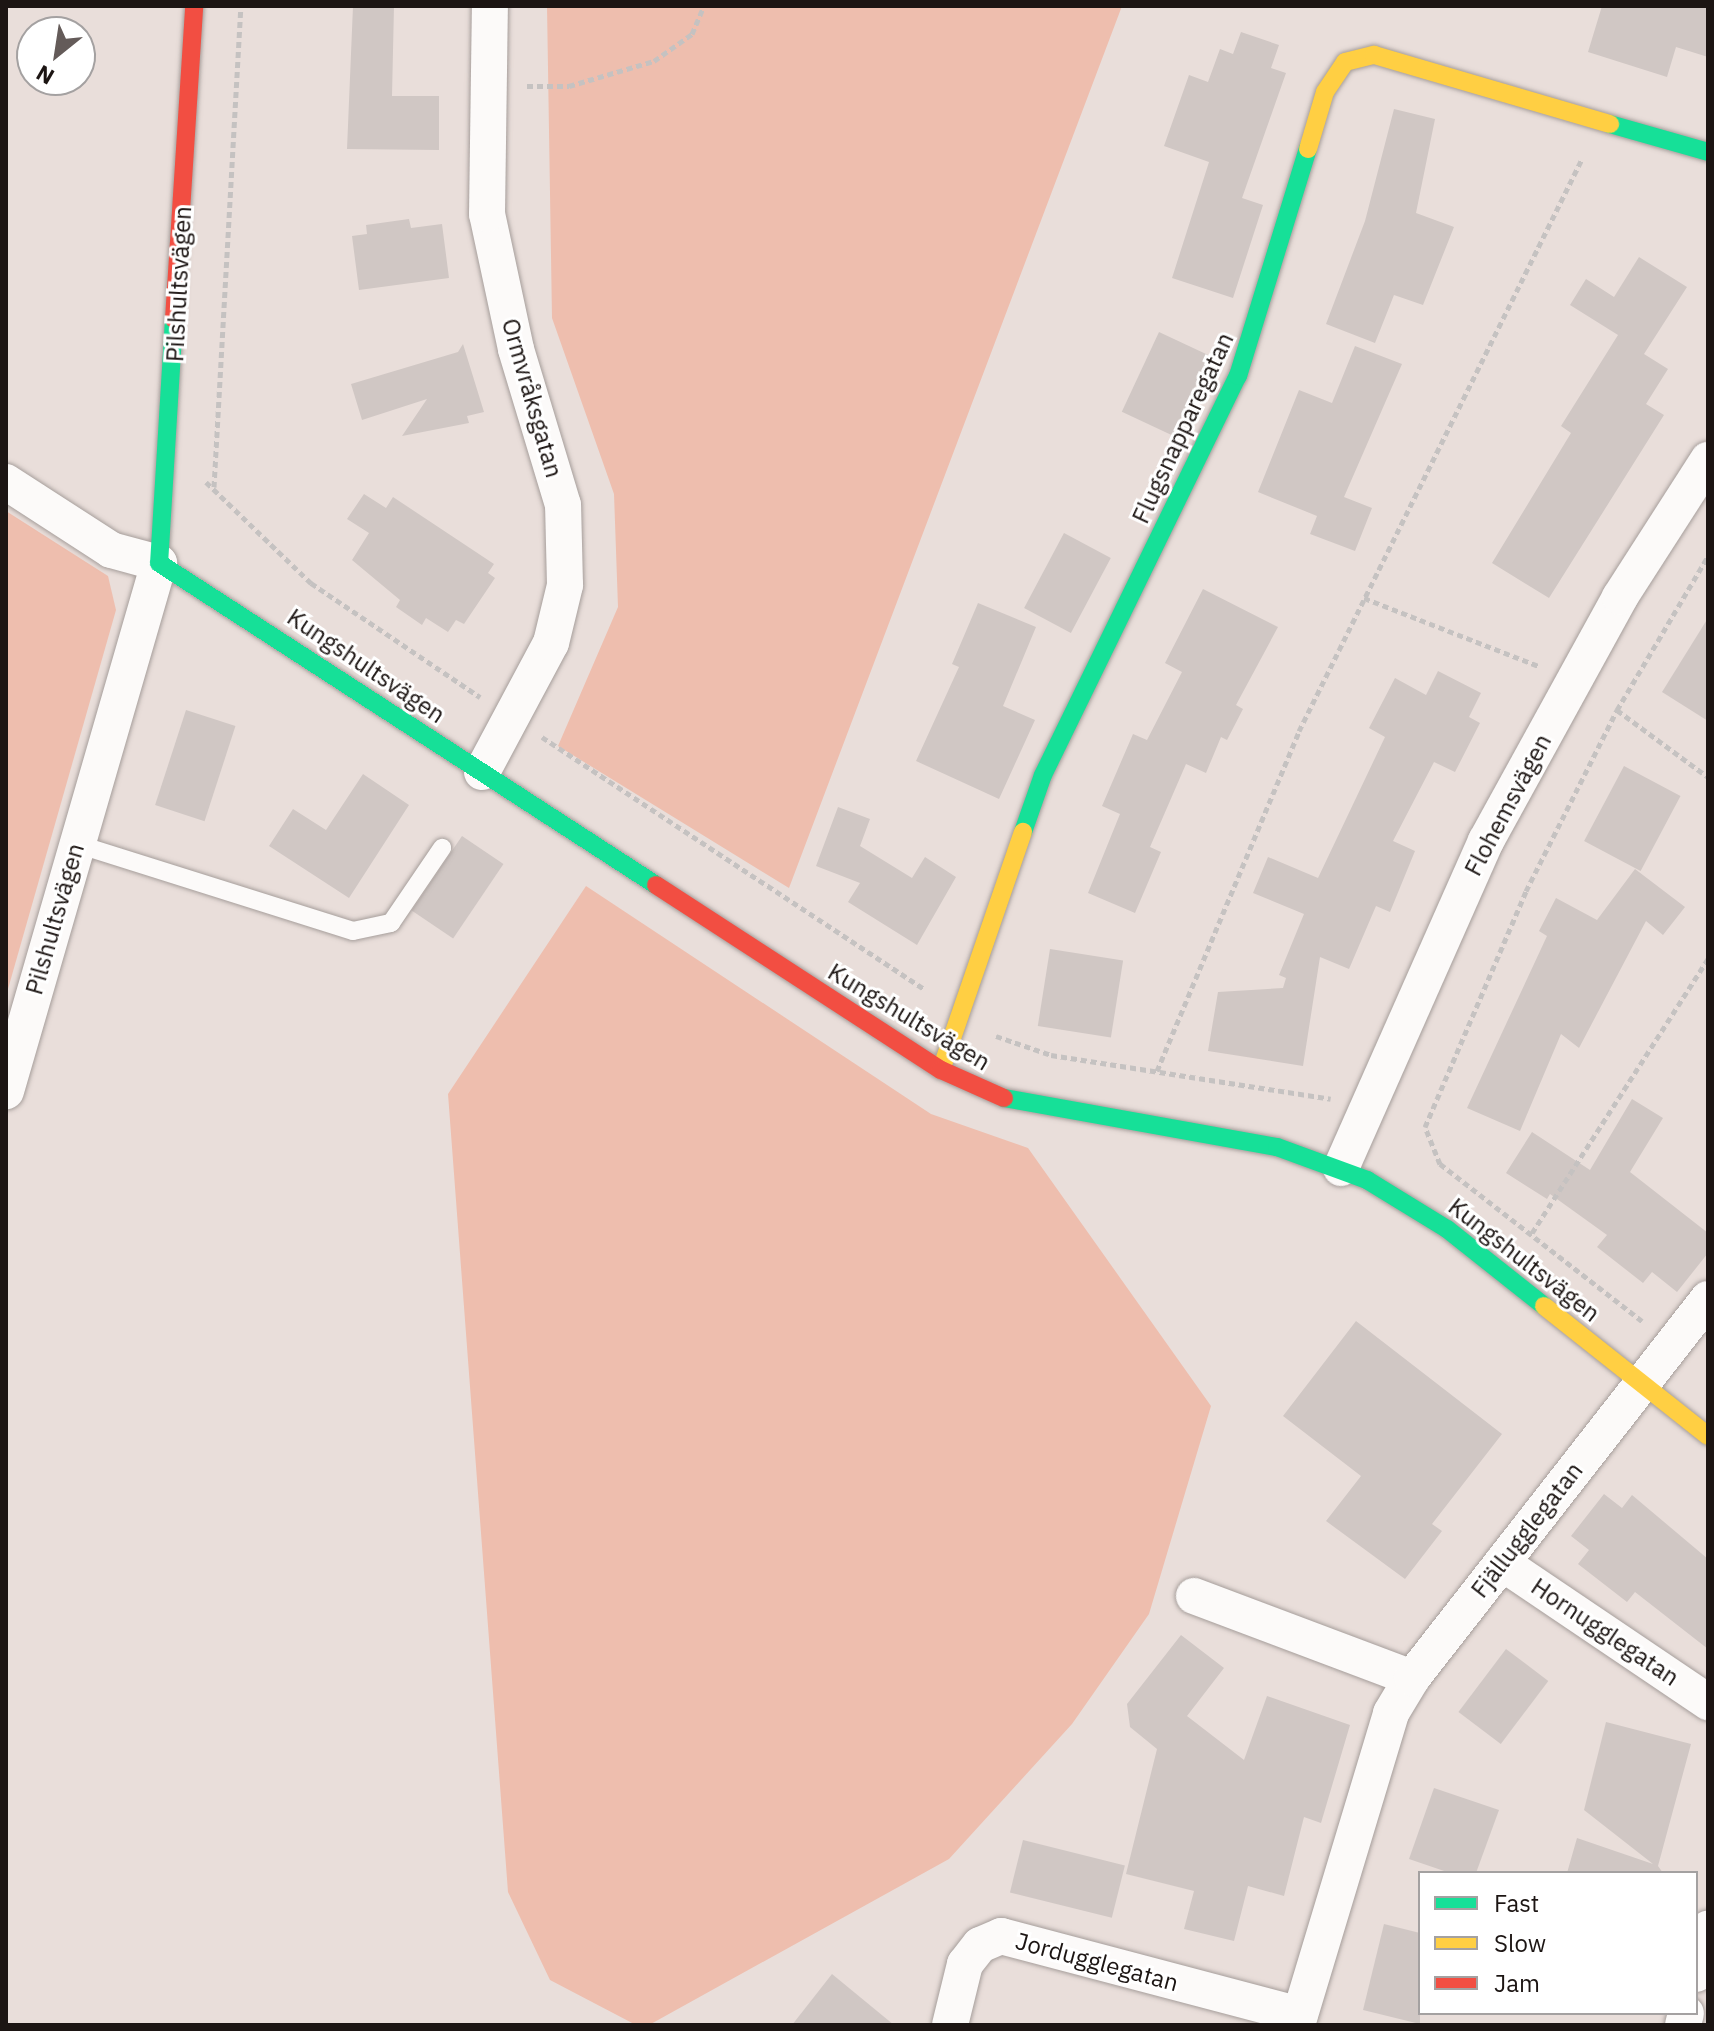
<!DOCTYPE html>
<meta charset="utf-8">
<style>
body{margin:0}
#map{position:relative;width:1714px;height:2031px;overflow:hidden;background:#e9deda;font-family:"IBM Plex Sans",sans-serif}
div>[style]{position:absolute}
.green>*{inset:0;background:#eebeae}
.building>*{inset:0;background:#d0c7c4;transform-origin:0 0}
.path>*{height:5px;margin-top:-2.5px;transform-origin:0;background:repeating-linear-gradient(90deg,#c5c2c1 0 6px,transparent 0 10px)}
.roads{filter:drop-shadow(0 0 2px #a69e9b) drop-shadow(0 0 2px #a69e9b)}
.lane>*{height:18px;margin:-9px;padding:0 9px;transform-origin:9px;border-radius:9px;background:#fcfaf9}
.street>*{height:36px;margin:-18px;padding:0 18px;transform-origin:18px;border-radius:18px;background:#fcfaf9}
.fast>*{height:18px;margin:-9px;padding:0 9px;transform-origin:9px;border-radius:9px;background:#16e098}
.slow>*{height:18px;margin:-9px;padding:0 9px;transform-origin:9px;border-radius:9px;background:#ffcf43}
.jam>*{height:18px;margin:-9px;padding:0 9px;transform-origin:9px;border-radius:9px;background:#f24e42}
span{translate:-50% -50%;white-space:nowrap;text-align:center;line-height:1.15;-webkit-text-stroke:6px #fff;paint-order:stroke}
.street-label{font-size:24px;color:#1c1513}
.frame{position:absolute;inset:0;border:8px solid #1c1513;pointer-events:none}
.legend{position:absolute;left:1418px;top:1871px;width:280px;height:144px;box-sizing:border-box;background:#fff;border:2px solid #a4a1a1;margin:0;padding:10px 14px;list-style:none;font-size:24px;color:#1c1513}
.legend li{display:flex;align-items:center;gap:16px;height:40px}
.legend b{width:40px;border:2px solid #a4a1a1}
.north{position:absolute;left:16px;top:16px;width:80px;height:80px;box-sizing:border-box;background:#fff;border:2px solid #a4a1a1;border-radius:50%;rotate:210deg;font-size:22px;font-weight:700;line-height:32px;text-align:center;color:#1c1513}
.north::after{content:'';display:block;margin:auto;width:28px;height:36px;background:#645b59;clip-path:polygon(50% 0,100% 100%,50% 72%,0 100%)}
</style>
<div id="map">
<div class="green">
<i style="clip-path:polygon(547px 6px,1122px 6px,789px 888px,558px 746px,618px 607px,614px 494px,552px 318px)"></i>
<i style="clip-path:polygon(6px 511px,108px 576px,116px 610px,6px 996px)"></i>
<i style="clip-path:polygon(586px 886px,931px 1114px,1028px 1148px,1211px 1406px,1149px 1614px,1072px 1724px,949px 1859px,649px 2025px,636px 2025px,550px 1980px,508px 1892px,448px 1094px)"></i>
</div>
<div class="building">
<i style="clip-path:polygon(353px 6px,394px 6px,392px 96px,439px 96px,439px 150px,347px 149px)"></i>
<i style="clip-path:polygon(1602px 6px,1708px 6px,1708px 57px,1676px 47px,1667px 77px,1588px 52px)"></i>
<i style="clip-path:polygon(1241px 32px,1279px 45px,1271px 68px,1286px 73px,1242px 198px,1263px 205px,1233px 298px,1172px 278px,1209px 162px,1164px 146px,1189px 75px,1208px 82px,1220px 49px,1233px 54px)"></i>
<i style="clip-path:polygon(1394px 109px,1435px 119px,1416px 213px,1454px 227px,1423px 305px,1394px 295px,1375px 343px,1326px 324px,1365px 221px)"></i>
<i style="clip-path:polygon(409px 219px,411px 228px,442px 224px,449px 278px,359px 290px,352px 236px,367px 234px,366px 225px)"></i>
<i style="clip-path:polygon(1639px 257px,1687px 287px,1644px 354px,1668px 369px,1646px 404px,1664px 415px,1549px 598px,1492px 563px,1571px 433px,1561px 426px,1618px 335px,1570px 305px,1586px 279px,1614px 297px)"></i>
<i style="left:1159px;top:332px;width:56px;height:88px;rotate:25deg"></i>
<i style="clip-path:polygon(463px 344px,484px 412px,467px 416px,469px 423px,402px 436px,427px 399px,362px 420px,351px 384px,458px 352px)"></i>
<i style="clip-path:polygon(1355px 346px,1402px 364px,1344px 497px,1372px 508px,1355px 551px,1310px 534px,1317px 516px,1258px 492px,1299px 390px,1332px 403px)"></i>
<i style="clip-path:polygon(364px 494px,386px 508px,393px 497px,494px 564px,488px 573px,495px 578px,464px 624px,456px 620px,448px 632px,426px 618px,422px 625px,396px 607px,400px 600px,352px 560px,369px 533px,347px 519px)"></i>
<i style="left:1064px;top:533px;width:53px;height:85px;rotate:28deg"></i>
<i style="clip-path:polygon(1203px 589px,1278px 627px,1236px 705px,1243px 709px,1227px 740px,1221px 737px,1206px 773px,1186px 764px,1150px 847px,1161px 852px,1135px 913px,1088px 893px,1120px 814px,1102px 806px,1133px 734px,1147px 740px,1182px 672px,1165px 663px)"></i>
<i style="clip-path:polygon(978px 603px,1036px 627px,1003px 706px,1035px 720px,999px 799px,916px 761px,959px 667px,952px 664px)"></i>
<i style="clip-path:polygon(1708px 618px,1708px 721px,1662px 692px)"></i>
<i style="clip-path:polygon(1438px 671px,1481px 693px,1469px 717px,1480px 723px,1455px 772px,1434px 762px,1393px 841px,1415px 851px,1390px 912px,1376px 906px,1349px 969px,1320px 957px,1303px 1066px,1208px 1051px,1218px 992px,1283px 988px,1286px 978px,1279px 975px,1304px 914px,1253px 893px,1268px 857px,1318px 878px,1385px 737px,1369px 728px,1395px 678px,1426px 695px)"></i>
<i style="left:186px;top:710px;width:52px;height:100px;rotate:18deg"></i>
<i style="left:1624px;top:766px;width:64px;height:85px;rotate:28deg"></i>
<i style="clip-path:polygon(363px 774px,409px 805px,349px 898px,269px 846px,293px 809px,326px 830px)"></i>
<i style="clip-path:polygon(838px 807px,870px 819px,860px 846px,912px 878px,925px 857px,956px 877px,917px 945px,848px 902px,860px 883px,816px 866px)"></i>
<i style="left:462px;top:836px;width:50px;height:90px;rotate:34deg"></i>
<i style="clip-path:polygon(1635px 869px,1685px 907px,1663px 935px,1646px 921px,1579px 1048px,1561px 1034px,1520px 1131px,1467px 1108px,1547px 936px,1539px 931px,1556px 898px,1597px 920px)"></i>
<i style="left:1050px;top:949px;width:74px;height:78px;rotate:9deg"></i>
<i style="clip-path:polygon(1632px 1099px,1663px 1118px,1630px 1172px,1708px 1233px,1708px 1253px,1677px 1292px,1652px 1272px,1643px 1283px,1597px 1247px,1607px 1235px,1550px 1194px,1547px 1199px,1506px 1173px,1532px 1132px,1590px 1170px)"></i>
<i style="clip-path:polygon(1356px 1321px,1502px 1434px,1432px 1524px,1442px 1531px,1405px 1579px,1326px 1521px,1361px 1476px,1283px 1416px)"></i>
<i style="clip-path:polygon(1604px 1494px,1622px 1508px,1632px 1495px,1708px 1559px,1708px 1649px,1635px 1592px,1627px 1602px,1578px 1564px,1589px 1550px,1571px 1536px)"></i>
<i style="clip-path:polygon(1181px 1635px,1224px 1668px,1187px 1716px,1244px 1760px,1267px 1696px,1350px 1725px,1321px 1823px,1304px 1817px,1284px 1896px,1248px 1886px,1234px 1941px,1184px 1929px,1194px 1891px,1126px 1874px,1157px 1749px,1130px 1727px,1127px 1704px)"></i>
<i style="left:1506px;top:1649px;width:53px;height:79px;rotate:37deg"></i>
<i style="clip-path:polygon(1606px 1722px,1691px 1744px,1658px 1866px,1663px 1873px,1567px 1873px,1577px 1838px,1653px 1864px,1584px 1810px)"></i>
<i style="clip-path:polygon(1434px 1788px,1499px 1810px,1476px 1873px,1450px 1873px,1409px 1859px)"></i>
<i style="left:1023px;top:1840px;width:105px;height:54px;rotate:14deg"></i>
<i style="clip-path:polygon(1384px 1924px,1420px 1933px,1420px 2024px,1363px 2010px)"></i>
<i style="clip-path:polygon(832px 1974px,894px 2025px,792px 2025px)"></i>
</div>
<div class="path">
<i style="left:527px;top:86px;width:42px"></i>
<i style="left:569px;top:86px;width:89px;rotate:-16.4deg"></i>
<i style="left:654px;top:61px;width:47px;rotate:-35.4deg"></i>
<i style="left:692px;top:34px;width:30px;rotate:-67deg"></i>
<i style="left:206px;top:482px;width:146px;rotate:43.9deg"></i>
<i style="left:311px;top:583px;width:204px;rotate:34deg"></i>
<i style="left:214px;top:487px;width:482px;rotate:-86.8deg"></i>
<i style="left:1364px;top:598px;width:187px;rotate:21.3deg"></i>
<i style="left:1617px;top:710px;width:113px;rotate:36.4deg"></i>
<i style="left:542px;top:737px;width:458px;rotate:33.4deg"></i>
<i style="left:996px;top:1036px;width:58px;rotate:19.1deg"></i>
<i style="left:1051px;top:1055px;width:283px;rotate:8.9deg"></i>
<i style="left:1157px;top:1071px;width:368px;rotate:-67.3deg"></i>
<i style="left:1299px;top:731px;width:638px;rotate:-63.68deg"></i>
<i style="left:1532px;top:1233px;width:326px;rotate:-57.3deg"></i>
<i style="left:1642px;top:1321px;width:256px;rotate:-142.1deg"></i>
<i style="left:1440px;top:1164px;width:40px;rotate:-112deg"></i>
<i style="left:1425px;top:1127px;width:257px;rotate:-66.8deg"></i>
<i style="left:1526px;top:891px;width:203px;rotate:-63.3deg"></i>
<i style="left:1617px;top:710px;width:179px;rotate:-59.4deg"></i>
</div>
<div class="roads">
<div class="lane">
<i style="left:77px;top:844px;width:289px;rotate:17.5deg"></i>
<i style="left:353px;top:931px;width:39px;rotate:-12deg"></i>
<i style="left:391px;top:923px;width:91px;rotate:-55.8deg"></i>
</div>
<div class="street">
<i style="left:6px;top:482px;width:125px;rotate:32.9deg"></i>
<i style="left:111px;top:550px;width:50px;rotate:15.2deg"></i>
<i style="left:159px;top:563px;width:550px;rotate:106.16deg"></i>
<i style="left:482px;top:772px;width:146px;rotate:-61.9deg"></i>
<i style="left:551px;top:643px;width:60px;rotate:-76.4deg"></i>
<i style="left:565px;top:585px;width:80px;rotate:-91.4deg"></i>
<i style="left:563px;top:505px;width:163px;rotate:-106.8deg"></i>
<i style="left:516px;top:349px;width:138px;rotate:-102.1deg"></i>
<i style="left:487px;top:214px;width:208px;rotate:-89.2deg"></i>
<i style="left:1341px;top:1168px;width:358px;rotate:-66.1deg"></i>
<i style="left:1486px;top:841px;width:278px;rotate:-61.2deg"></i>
<i style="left:1620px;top:597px;width:163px;rotate:-57.3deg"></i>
<i style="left:1502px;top:1563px;width:249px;rotate:34deg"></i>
<i style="left:1194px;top:1596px;width:233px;rotate:20.6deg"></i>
<i style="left:1696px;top:1974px;width:47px;rotate:-75.1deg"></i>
<i style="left:950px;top:2025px;width:63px;rotate:-76.2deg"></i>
<i style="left:965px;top:1964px;width:24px;rotate:-52deg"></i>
<i style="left:980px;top:1945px;width:23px;rotate:-23deg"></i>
<i style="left:1001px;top:1936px;width:309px;rotate:14.8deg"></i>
<i style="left:1297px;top:2025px;width:326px;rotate:-73.2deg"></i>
<i style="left:1391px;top:1713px;width:41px;rotate:-59deg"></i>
<i style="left:1412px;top:1678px;width:481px;rotate:-52deg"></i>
<i style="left:1683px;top:2025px;width:12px;rotate:-76deg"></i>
</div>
<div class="fast">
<i style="left:1610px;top:124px;width:102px;rotate:15.9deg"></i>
<i style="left:174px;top:319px;width:244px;rotate:93.5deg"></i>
<i style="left:159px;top:563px;width:592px;rotate:32.94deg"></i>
<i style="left:1023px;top:832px;width:60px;rotate:-70.7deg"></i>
<i style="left:1043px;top:775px;width:444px;rotate:-64deg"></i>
<i style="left:1238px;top:376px;width:238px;rotate:-72.9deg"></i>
<i style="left:1004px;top:1098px;width:277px;rotate:10.2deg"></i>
<i style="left:1277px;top:1147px;width:96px;rotate:20.1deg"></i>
<i style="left:1367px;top:1180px;width:94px;rotate:31.5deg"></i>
<i style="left:1447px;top:1229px;width:124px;rotate:38.4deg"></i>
</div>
<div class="slow">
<i style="left:1308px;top:149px;width:59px;rotate:-73.4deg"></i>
<i style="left:1325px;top:92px;width:36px;rotate:-56deg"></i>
<i style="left:1345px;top:62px;width:30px;rotate:-14deg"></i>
<i style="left:1374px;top:55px;width:246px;rotate:16.3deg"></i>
<i style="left:941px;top:1070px;width:252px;rotate:-71deg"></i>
<i style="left:1544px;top:1306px;width:209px;rotate:38.4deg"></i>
</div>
<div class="jam">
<i style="left:174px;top:319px;width:314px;rotate:-86.3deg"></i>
<i style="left:656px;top:885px;width:340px;rotate:33deg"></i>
<i style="left:941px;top:1070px;width:69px;rotate:24deg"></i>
</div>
</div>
<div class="street-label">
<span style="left:179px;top:284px;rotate:-87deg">Pilshultsvägen</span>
<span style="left:532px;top:398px;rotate:74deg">Ormvråksgatan</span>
<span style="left:1183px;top:428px;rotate:-65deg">Flugsnapparegatan</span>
<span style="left:366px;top:666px;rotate:34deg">Kungshultsvägen</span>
<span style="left:1508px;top:805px;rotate:-62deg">Flohemsvägen</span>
<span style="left:55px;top:919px;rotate:-74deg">Pilshultsvägen</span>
<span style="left:909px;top:1017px;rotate:31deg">Kungshultsvägen</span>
<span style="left:1524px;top:1260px;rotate:38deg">Kungshultsvägen</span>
<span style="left:1527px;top:1530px;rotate:-52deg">Fjällugglegatan</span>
<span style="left:1605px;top:1632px;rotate:34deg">Hornugglegatan</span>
<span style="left:1097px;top:1962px;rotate:15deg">Jordugglegatan</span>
</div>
<div class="frame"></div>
<ul class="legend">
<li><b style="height:10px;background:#16e098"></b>Fast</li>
<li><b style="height:10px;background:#ffcf43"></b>Slow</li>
<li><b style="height:10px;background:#f24e42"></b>Jam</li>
</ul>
<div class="north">N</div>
</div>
